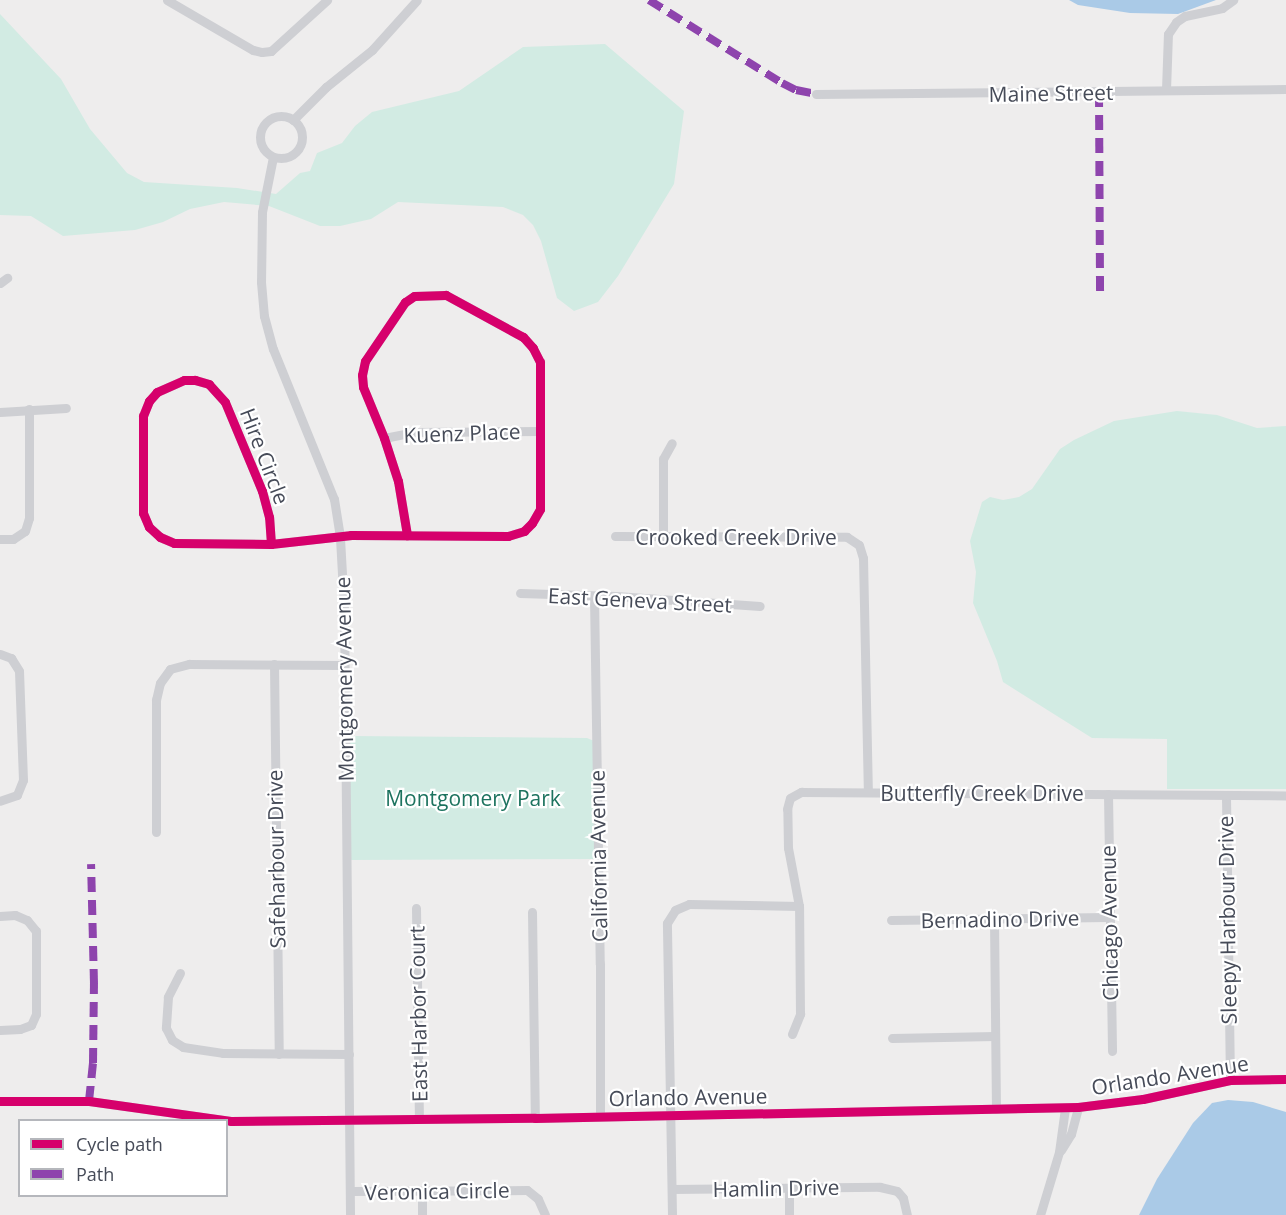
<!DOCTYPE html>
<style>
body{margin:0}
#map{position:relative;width:1286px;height:1215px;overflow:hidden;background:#eeeded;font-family:"Open Sans",sans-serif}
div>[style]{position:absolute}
.green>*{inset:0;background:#d2ebe3}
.water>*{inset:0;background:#aacae7}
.minor>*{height:9px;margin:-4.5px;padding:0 4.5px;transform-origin:4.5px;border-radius:4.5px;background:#cecfd3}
.minor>.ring{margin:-4.5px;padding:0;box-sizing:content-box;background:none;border:9px solid #cecfd3;border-radius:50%}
.quiet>*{height:8px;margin-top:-4px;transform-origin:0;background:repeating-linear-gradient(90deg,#8e44ad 0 15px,transparent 0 23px)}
.cycleway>*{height:9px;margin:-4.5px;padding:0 4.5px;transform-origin:4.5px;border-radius:4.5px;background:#d6006c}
span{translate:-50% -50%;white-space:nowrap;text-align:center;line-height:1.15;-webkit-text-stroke:4.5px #fff;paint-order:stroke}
.street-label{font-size:21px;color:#464b58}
.park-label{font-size:21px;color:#1d735f}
.legend{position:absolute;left:18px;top:1119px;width:210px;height:78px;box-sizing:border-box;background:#fff;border:2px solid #b5b7bc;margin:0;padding:8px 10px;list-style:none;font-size:18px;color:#464b58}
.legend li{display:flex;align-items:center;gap:12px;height:30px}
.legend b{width:30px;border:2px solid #b5b7bc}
</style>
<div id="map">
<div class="green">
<i style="clip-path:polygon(0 14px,61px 79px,90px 129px,127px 173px,144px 182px,237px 188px,276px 194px,300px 173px,310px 171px,317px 153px,342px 143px,355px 126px,372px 112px,459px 91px,523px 47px,605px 44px,684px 111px,674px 184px,618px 276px,598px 302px,574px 311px,557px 298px,541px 241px,533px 225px,523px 215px,503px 207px,398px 202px,371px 219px,340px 226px,320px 226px,269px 206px,224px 202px,190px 209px,163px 222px,135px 230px,63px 236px,31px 216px,0 215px)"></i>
<i style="clip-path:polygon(1177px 411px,1217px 415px,1257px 428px,1286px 426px,1286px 789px,1167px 789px,1167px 739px,1092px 738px,1003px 682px,997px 661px,973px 603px,976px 572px,970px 541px,982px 502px,990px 497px,1003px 500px,1019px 497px,1032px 489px,1060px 449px,1074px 440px,1114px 421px)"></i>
<i style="clip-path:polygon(349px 736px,587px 738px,594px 741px,596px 859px,351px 860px)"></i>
</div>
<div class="water">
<i style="clip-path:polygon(1069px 0,1216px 0,1178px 14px,1130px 13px,1078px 5px)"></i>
<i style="clip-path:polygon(1228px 1100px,1253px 1102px,1286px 1112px,1286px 1215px,1139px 1215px,1157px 1179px,1193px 1123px,1212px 1103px)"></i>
</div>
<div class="minor">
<i style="left:167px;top:0;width:99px;rotate:30.2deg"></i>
<i style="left:253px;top:50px;width:9px;rotate:13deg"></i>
<i style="left:262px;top:52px;width:9px;rotate:-6deg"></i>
<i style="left:271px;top:51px;width:76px;rotate:-42.3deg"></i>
<i style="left:1166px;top:90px;width:56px;rotate:-88deg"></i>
<i style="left:1168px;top:34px;width:14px;rotate:-56deg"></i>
<i style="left:1176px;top:22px;width:11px;rotate:-34deg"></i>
<i style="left:1185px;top:16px;width:38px;rotate:-12deg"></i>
<i style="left:1222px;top:8px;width:14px;rotate:-36deg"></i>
<i style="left:816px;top:94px;width:470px;rotate:-0.6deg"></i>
<i class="ring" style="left:260px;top:116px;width:33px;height:33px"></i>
<i style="left:293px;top:120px;width:47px;rotate:-45deg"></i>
<i style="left:326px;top:87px;width:59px;rotate:-38.8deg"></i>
<i style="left:372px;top:50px;width:67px;rotate:-48deg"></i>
<i style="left:273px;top:157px;width:56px;rotate:101.3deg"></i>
<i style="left:262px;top:212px;width:70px;rotate:90.8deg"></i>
<i style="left:261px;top:282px;width:34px;rotate:85deg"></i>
<i style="left:264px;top:316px;width:34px;rotate:75deg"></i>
<i style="left:273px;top:349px;width:162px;rotate:67.9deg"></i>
<i style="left:334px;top:499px;width:39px;rotate:81deg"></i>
<i style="left:340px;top:538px;width:71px;rotate:86.8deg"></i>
<i style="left:344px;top:609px;width:606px;rotate:89.43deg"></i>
<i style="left:0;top:283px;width:9px;rotate:-36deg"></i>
<i style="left:0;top:412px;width:66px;rotate:-3.5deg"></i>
<i style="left:384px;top:438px;width:33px;rotate:-11deg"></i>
<i style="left:416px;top:432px;width:124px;rotate:-0.5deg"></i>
<i style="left:615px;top:536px;width:232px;rotate:0.2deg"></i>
<i style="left:847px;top:537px;width:14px;rotate:34deg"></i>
<i style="left:859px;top:545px;width:14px;rotate:73deg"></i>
<i style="left:863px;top:558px;width:234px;rotate:88.8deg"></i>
<i style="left:663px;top:536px;width:77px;rotate:-90deg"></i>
<i style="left:663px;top:459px;width:18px;rotate:-61deg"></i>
<i style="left:0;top:539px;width:13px"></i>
<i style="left:13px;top:539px;width:14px;rotate:-34deg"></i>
<i style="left:25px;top:531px;width:14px;rotate:-73deg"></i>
<i style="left:29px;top:518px;width:109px;rotate:-90deg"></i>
<i style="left:271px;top:544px;width:27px;rotate:-94deg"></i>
<i style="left:269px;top:517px;width:27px;rotate:-105deg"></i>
<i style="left:262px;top:491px;width:96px;rotate:-112.6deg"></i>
<i style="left:225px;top:402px;width:24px;rotate:-132deg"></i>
<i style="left:209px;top:384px;width:15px;rotate:-164deg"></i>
<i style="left:195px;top:380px;width:11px;rotate:180deg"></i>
<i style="left:184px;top:380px;width:30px;rotate:156deg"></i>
<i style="left:157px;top:392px;width:12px;rotate:132deg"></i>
<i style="left:149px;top:401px;width:16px;rotate:112deg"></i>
<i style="left:143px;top:416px;width:97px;rotate:90deg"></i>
<i style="left:143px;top:513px;width:15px;rotate:67deg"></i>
<i style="left:149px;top:527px;width:15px;rotate:42deg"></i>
<i style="left:160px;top:537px;width:15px;rotate:23deg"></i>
<i style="left:174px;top:543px;width:97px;rotate:0.6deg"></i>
<i style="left:271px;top:544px;width:81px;rotate:-6.4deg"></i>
<i style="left:351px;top:535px;width:157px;rotate:0.4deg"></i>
<i style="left:508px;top:536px;width:17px;rotate:-17deg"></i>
<i style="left:524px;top:531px;width:11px;rotate:-45deg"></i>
<i style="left:532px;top:523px;width:16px;rotate:-60deg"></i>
<i style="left:540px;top:509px;width:147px;rotate:-90deg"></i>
<i style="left:540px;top:362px;width:16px;rotate:-117deg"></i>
<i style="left:533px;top:348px;width:15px;rotate:-132deg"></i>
<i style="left:523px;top:337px;width:88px;rotate:-151.4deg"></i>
<i style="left:446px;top:295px;width:32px;rotate:178deg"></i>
<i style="left:414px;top:296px;width:11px;rotate:146deg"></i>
<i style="left:405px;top:302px;width:71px;rotate:124.1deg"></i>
<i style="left:365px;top:361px;width:14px;rotate:102deg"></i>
<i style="left:362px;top:375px;width:12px;rotate:85deg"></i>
<i style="left:363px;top:387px;width:55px;rotate:67.6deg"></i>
<i style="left:384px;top:438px;width:45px;rotate:72deg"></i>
<i style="left:398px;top:481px;width:55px;rotate:80.5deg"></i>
<i style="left:520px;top:593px;width:96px;rotate:1.8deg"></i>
<i style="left:616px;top:596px;width:144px;rotate:4deg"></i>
<i style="left:594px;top:596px;width:368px;rotate:89.1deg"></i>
<i style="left:600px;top:964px;width:152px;rotate:90deg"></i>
<i style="left:0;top:654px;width:12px;rotate:20deg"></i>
<i style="left:11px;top:658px;width:15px;rotate:58deg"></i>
<i style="left:19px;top:671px;width:109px;rotate:87.9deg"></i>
<i style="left:23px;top:780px;width:16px;rotate:112deg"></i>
<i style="left:17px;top:795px;width:18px;rotate:161deg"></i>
<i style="left:274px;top:664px;width:390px;rotate:89.3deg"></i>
<i style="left:1108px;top:794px;width:257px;rotate:89.1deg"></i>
<i style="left:1226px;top:796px;width:284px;rotate:89.2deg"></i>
<i style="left:156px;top:832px;width:132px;rotate:-90deg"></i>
<i style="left:156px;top:700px;width:17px;rotate:-77deg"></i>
<i style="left:160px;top:683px;width:17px;rotate:-54deg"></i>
<i style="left:170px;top:669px;width:20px;rotate:-15deg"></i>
<i style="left:189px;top:664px;width:155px;rotate:0.4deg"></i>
<i style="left:416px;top:908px;width:211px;rotate:89.2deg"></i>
<i style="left:532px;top:912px;width:206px;rotate:89.2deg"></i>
<i style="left:0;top:916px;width:15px;rotate:-4deg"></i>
<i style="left:15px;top:915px;width:13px;rotate:23deg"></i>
<i style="left:27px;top:920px;width:14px;rotate:51deg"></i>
<i style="left:36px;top:931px;width:83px;rotate:90deg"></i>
<i style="left:36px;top:1014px;width:12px;rotate:114deg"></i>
<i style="left:31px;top:1025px;width:12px;rotate:160deg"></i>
<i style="left:20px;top:1029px;width:20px;rotate:177deg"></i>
<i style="left:994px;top:919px;width:190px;rotate:89.4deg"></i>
<i style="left:891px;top:920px;width:217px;rotate:-0.8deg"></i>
<i style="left:180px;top:973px;width:27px;rotate:117deg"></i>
<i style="left:168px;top:997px;width:31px;rotate:94deg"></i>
<i style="left:166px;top:1028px;width:13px;rotate:63deg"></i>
<i style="left:172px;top:1040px;width:13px;rotate:32deg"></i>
<i style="left:183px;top:1047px;width:40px;rotate:8.5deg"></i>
<i style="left:223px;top:1053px;width:126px;rotate:0.5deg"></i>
<i style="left:792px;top:1034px;width:22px;rotate:-68deg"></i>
<i style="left:800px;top:1014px;width:108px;rotate:-90.5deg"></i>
<i style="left:799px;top:906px;width:59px;rotate:-100.7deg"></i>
<i style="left:788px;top:848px;width:39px;rotate:-91deg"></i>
<i style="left:787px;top:809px;width:11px;rotate:-75deg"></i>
<i style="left:790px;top:798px;width:13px;rotate:-29deg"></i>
<i style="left:801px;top:792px;width:485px;rotate:0.4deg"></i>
<i style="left:892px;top:1038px;width:103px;rotate:-1.1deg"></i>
<i style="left:0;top:1101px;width:89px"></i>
<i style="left:89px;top:1101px;width:143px;rotate:8deg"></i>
<i style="left:231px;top:1121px;width:304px;rotate:-0.6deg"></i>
<i style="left:535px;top:1118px;width:543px;rotate:-1.16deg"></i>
<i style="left:1078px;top:1107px;width:65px;rotate:-7deg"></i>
<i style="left:1143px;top:1099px;width:89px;rotate:-12.3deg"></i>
<i style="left:1230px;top:1080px;width:56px;rotate:-1deg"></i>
<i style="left:1061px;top:1150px;width:19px;rotate:-58deg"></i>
<i style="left:1071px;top:1134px;width:28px;rotate:-75deg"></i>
<i style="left:789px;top:1188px;width:27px;rotate:90deg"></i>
<i style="left:672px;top:1189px;width:208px;rotate:-0.6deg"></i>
<i style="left:880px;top:1187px;width:17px;rotate:13deg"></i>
<i style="left:897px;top:1191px;width:9px;rotate:49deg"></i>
<i style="left:903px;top:1198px;width:17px;rotate:77deg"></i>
<i style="left:350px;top:1191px;width:177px;rotate:-0.3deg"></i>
<i style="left:527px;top:1190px;width:14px;rotate:39deg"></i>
<i style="left:538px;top:1199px;width:17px;rotate:66deg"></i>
<i style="left:422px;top:1191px;width:24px;rotate:90deg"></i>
<i style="left:672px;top:1215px;width:292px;rotate:-91deg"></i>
<i style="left:667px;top:923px;width:15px;rotate:-58deg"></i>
<i style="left:675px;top:910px;width:15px;rotate:-23deg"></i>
<i style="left:689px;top:904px;width:110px;rotate:1deg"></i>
<i style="left:1040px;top:1215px;width:66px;rotate:-73.2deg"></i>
<i style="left:1059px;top:1152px;width:44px;rotate:-82.2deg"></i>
</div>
<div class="quiet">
<i style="left:649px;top:0;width:157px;rotate:32deg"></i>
<i style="left:782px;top:83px;width:16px;rotate:27deg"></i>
<i style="left:796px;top:90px;width:20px;rotate:11deg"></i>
<i style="left:1099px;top:92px;width:204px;rotate:89.7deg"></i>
<i style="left:89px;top:1101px;width:38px;rotate:-84deg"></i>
<i style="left:93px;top:1063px;width:79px;rotate:-89.3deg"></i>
<i style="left:94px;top:984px;width:120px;rotate:-91.4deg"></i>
</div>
<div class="cycleway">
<i style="left:271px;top:544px;width:27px;rotate:-94deg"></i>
<i style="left:269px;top:517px;width:27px;rotate:-105deg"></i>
<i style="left:262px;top:491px;width:96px;rotate:-112.6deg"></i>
<i style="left:225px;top:402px;width:24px;rotate:-132deg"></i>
<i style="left:209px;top:384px;width:15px;rotate:-164deg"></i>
<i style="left:195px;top:380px;width:11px;rotate:180deg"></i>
<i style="left:184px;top:380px;width:30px;rotate:156deg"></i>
<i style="left:157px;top:392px;width:12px;rotate:132deg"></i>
<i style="left:149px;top:401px;width:16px;rotate:112deg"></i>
<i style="left:143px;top:416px;width:97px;rotate:90deg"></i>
<i style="left:143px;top:513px;width:15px;rotate:67deg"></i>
<i style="left:149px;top:527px;width:15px;rotate:42deg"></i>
<i style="left:160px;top:537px;width:15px;rotate:23deg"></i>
<i style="left:174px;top:543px;width:97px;rotate:0.6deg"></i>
<i style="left:271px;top:544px;width:81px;rotate:-6.4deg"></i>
<i style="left:351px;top:535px;width:157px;rotate:0.4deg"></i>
<i style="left:508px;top:536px;width:17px;rotate:-17deg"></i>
<i style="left:524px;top:531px;width:11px;rotate:-45deg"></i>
<i style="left:532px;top:523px;width:16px;rotate:-60deg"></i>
<i style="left:540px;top:509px;width:147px;rotate:-90deg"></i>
<i style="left:540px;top:362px;width:16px;rotate:-117deg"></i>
<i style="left:533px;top:348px;width:15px;rotate:-132deg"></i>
<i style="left:523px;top:337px;width:88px;rotate:-151.4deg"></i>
<i style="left:446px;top:295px;width:32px;rotate:178deg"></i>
<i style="left:414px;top:296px;width:11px;rotate:146deg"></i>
<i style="left:405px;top:302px;width:71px;rotate:124.1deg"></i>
<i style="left:365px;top:361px;width:14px;rotate:102deg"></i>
<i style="left:362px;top:375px;width:12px;rotate:85deg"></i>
<i style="left:363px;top:387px;width:55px;rotate:67.6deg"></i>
<i style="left:384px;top:438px;width:45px;rotate:72deg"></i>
<i style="left:398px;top:481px;width:55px;rotate:80.5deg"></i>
<i style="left:0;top:1101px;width:89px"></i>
<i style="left:89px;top:1101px;width:143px;rotate:8deg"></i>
<i style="left:231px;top:1121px;width:304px;rotate:-0.6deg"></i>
<i style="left:535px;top:1118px;width:543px;rotate:-1.16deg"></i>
<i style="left:1078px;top:1107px;width:65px;rotate:-7deg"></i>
<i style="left:1143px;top:1099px;width:89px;rotate:-12.3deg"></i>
<i style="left:1230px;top:1080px;width:56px;rotate:-1deg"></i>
</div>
<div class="street-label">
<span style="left:1051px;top:93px;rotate:-1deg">Maine Street</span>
<span style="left:462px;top:433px;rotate:-2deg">Kuenz Place</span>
<span style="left:265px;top:456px;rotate:69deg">Hire Circle</span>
<span style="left:736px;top:537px">Crooked Creek Drive</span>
<span style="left:640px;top:600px;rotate:3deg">East Geneva Street</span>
<span style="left:344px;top:679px;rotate:-91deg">Montgomery Avenue</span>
<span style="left:982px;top:793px">Butterfly Creek Drive</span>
<span style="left:598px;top:856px;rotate:-91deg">California Avenue</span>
<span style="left:276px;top:859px;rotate:-91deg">Safeharbour Drive</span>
<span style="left:1000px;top:919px;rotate:-1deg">Bernadino Drive</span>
<span style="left:1227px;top:920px;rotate:-91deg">Sleepy Harbour Drive</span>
<span style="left:1109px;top:923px;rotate:-91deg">Chicago Avenue</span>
<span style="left:418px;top:1014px;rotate:-91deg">East Harbor Court</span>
<span style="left:1170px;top:1075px;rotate:-9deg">Orlando Avenue</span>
<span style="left:688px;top:1097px;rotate:-1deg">Orlando Avenue</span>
<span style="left:776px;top:1188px;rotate:-1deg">Hamlin Drive</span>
<span style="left:437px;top:1191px;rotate:-1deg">Veronica Circle</span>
</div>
<div class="park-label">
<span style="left:473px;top:798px">Montgomery Park</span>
</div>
<ul class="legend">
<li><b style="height:8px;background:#d6006c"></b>Cycle path</li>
<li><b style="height:8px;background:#8e44ad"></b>Path</li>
</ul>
</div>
